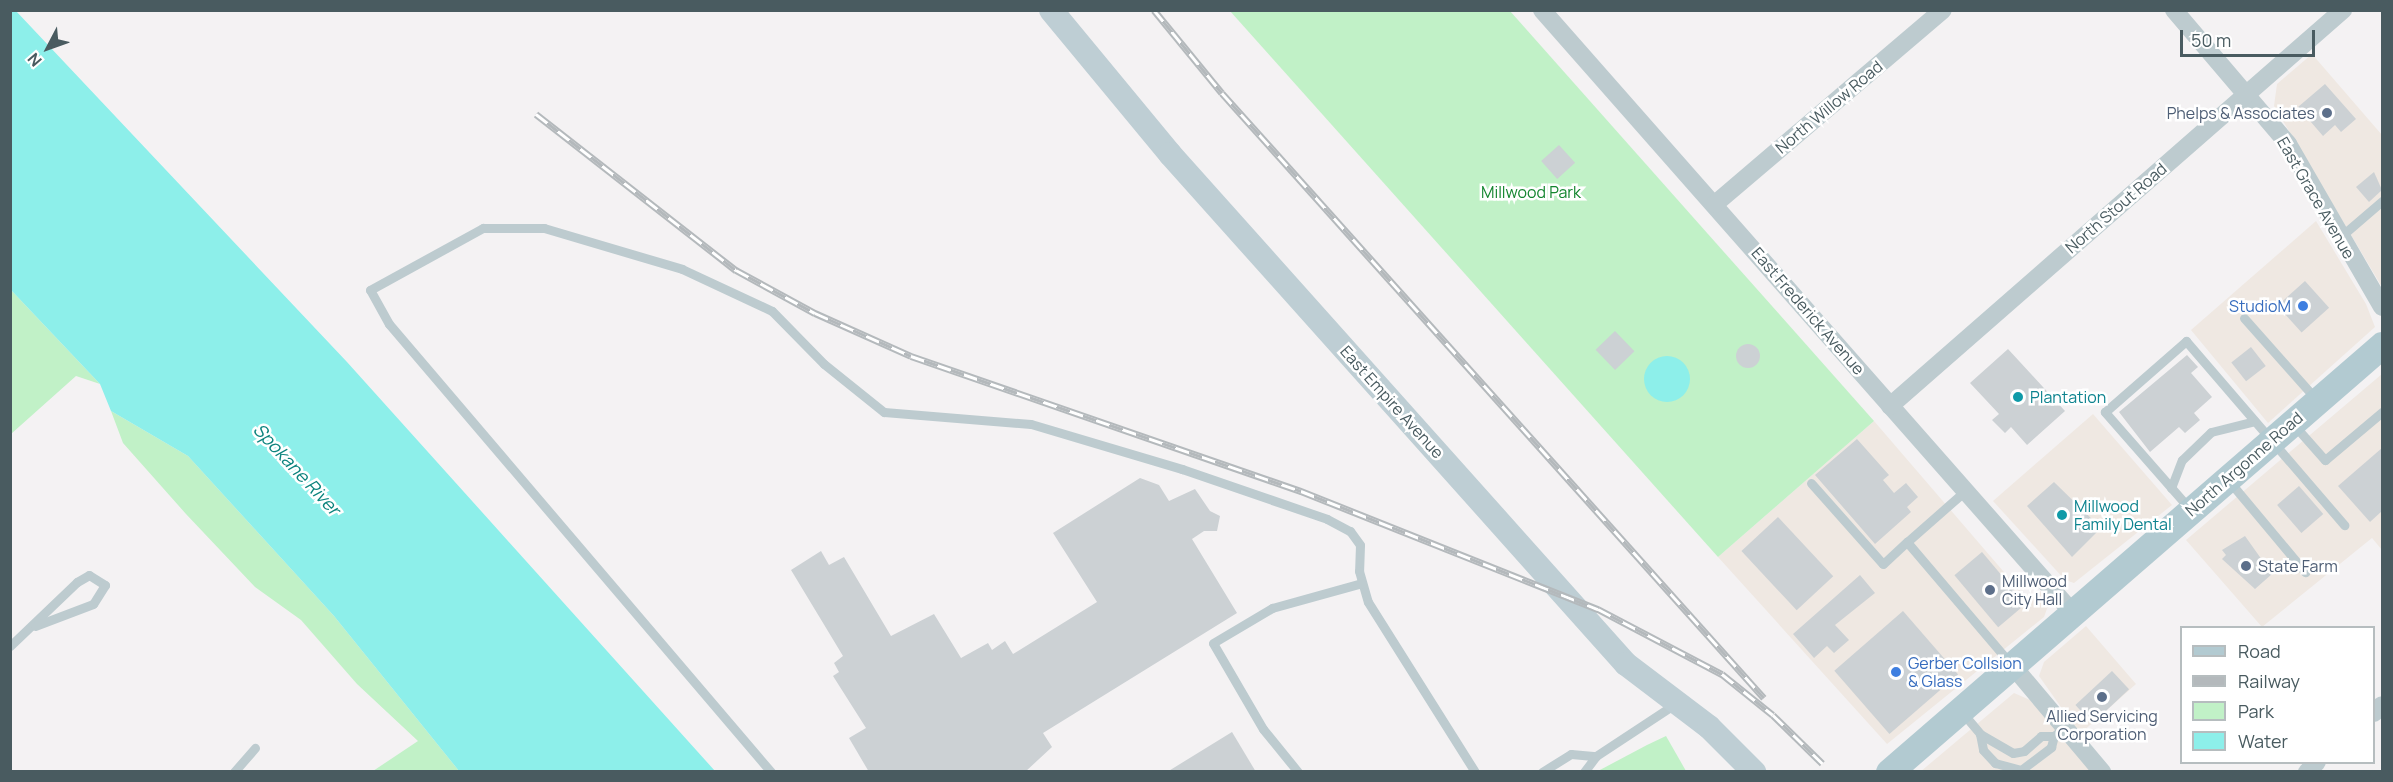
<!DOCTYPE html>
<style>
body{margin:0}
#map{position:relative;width:2393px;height:782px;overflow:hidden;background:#f4f2f3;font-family:Manrope,sans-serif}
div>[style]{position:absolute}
.commercial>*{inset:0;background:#efe8e2}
.green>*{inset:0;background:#c1f1c7}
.water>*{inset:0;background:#8defea}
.round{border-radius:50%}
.building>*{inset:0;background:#ccd1d4;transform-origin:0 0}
.lane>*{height:9px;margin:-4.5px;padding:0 4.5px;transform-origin:4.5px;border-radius:4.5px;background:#bdcbcf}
.street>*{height:18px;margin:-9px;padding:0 9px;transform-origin:9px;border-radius:9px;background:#bdcbcf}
.secondary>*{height:24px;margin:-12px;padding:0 12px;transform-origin:12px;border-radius:12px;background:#beced4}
.primary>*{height:27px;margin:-13.5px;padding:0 13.5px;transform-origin:13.5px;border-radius:13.5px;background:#b2cad1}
.rail>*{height:7px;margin-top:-3.5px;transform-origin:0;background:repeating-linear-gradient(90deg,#fff 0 14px,#b4b9bc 0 28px);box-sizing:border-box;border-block:2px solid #b4b9bc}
.dots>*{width:16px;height:16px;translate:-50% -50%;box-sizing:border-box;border:3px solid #fff;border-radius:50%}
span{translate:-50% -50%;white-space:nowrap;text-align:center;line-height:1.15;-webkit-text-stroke:5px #fff;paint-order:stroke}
.street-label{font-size:16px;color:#495b60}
.service-label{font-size:16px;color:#4e5e75}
.right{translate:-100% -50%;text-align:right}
.left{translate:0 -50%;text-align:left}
.park-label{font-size:16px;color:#158630}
.shop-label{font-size:16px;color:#366cbe}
.culture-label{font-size:16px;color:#0d838f}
.water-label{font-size:18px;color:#0b837d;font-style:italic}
.frame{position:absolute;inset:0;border:12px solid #495b60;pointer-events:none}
.legend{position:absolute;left:2180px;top:626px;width:195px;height:138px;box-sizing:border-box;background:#fff;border:2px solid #b6bdbf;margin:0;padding:8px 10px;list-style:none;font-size:18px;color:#495b60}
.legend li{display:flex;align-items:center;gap:12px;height:30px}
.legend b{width:30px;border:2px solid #b6bdbf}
.north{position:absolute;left:18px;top:18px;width:60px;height:60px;-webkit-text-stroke:4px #fff;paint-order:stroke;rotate:229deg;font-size:16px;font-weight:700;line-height:24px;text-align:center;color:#495b60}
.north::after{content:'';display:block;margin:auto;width:21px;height:27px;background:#495b60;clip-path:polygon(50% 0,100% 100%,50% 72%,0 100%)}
.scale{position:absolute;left:2180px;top:30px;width:135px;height:27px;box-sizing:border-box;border:3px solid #495b60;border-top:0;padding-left:8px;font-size:18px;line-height:21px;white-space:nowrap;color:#495b60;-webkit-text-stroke:4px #fff;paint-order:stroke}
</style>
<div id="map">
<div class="commercial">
<i style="clip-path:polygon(2312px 54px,2382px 135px,2382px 287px,2274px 106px,2277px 84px)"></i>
<i style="clip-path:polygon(2316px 221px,2366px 304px,2375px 327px,2268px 423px,2191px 330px)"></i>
<i style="clip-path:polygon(2382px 374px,2382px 550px,2372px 538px,2262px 627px,2186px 540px)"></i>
<i style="clip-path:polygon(2093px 414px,2172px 505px,2074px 583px,2065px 580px,1993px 501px)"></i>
<i style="clip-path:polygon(1874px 421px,2028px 600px,2040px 591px,2048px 606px,2044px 617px,1887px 744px,1718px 557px)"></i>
<i style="clip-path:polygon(2086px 626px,2136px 684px,2080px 734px,2039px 676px,2044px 662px)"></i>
<i style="clip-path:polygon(2014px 693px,2030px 700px,2092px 771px,1920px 772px)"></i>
</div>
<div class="green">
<i style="clip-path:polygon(1230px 11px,1510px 11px,1874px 421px,1718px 557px)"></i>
<i style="clip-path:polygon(11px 290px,100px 384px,76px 376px,11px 434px)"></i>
<i style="clip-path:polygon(111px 411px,188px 456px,334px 616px,459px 771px,373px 771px,418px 741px,357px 684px,301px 620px,255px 587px,186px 514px,123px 443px)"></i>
<i style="clip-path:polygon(1666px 736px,1686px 771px,1598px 771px,1647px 745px)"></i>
</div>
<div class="water">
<i style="clip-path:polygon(16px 11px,347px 362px,715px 771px,459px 771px,334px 616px,188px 456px,111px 411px,100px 384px,11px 290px,10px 11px)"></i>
<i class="round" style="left:1644px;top:356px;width:46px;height:46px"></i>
</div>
<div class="building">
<i style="clip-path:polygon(2325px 84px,2356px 119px,2341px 132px,2335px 125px,2323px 136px,2298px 107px)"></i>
<i style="left:1559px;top:145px;width:24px;height:24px;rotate:48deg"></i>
<i style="clip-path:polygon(2374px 172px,2382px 190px,2369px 202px,2356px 187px)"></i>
<i style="left:2305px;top:281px;width:36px;height:37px;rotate:48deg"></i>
<i style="left:1615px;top:331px;width:28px;height:27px;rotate:46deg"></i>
<i class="round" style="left:1736px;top:344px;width:24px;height:24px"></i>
<i style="left:2251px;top:347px;width:24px;height:25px;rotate:52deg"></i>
<i style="clip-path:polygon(2008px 349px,2065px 411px,2027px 445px,2011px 427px,2005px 433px,1992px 420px,1999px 414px,1970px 383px)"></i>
<i style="clip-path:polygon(2187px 355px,2198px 367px,2191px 373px,2212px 397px,2194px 413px,2200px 420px,2185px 433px,2179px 427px,2150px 452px,2119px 412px)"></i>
<i style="clip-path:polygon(1857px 439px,1889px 475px,1883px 480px,1894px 493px,1906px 483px,1918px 497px,1907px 507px,1911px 512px,1875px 544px,1815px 475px)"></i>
<i style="clip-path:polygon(2382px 448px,2382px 511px,2370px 522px,2338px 486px)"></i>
<i style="clip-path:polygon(1140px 478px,1159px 485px,1169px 501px,1195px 489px,1210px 511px,1220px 516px,1217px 531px,1204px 531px,1192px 539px,1237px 613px,1043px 733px,1052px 747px,1025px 772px,869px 772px,849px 738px,866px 728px,833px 676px,839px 672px,834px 663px,843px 656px,791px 570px,821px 551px,829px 565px,844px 557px,891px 636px,934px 614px,961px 658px,988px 643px,992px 650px,1005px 641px,1013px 654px,1097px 602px,1053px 533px)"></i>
<i style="clip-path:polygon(2054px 482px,2097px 524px,2098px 531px,2072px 557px,2027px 506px)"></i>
<i style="left:2299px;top:486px;width:37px;height:29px;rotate:49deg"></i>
<i style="left:1778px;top:517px;width:81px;height:50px;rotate:47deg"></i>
<i style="clip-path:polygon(2245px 536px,2272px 574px,2255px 589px,2222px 559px,2226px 555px,2222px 550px)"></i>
<i style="left:1982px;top:552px;width:68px;height:36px;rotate:50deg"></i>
<i style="clip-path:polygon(1860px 575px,1875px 593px,1835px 625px,1849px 640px,1834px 653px,1827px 646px,1814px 658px,1793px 634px)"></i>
<i style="left:1903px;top:611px;width:84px;height:91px;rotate:49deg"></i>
<i style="left:2112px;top:671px;width:25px;height:50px;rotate:47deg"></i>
<i style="clip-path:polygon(1232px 732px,1256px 772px,1167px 772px)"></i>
</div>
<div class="lane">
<i style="left:2339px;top:238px;width:57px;rotate:-40.7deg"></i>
<i style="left:2244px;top:318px;width:108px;rotate:48.4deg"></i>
<i style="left:2294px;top:425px;width:47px;rotate:48.5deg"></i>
<i style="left:2325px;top:460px;width:75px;rotate:-40.1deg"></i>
<i style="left:2229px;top:481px;width:119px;rotate:50.1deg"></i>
<i style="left:1811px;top:483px;width:108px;rotate:48.4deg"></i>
<i style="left:1883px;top:564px;width:33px;rotate:-43deg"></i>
<i style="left:2171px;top:488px;width:30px;rotate:-69deg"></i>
<i style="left:2182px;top:460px;width:40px;rotate:-44deg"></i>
<i style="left:2211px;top:432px;width:45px;rotate:-14deg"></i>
<i style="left:1965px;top:491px;width:77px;rotate:138.7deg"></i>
<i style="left:1907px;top:542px;width:160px;rotate:49.6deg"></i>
<i style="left:2189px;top:508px;width:128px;rotate:-131.2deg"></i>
<i style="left:2105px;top:412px;width:108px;rotate:-41.2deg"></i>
<i style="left:2186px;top:341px;width:243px;rotate:49.3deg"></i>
<i style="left:10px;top:646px;width:93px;rotate:-43.7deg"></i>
<i style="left:77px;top:582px;width:14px;rotate:-30deg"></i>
<i style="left:89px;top:575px;width:19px;rotate:32deg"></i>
<i style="left:105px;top:585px;width:22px;rotate:122deg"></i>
<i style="left:93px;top:604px;width:62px;rotate:159.2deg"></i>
<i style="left:1961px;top:711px;width:30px;rotate:50deg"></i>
<i style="left:1980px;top:734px;width:38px;rotate:30deg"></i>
<i style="left:2013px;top:753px;width:11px;rotate:-10deg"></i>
<i style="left:2024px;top:751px;width:23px;rotate:-41deg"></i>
<i style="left:2041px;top:736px;width:13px"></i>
<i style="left:1980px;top:734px;width:16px;rotate:79deg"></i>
<i style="left:1983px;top:750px;width:18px;rotate:47deg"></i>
<i style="left:1995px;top:763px;width:27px;rotate:15deg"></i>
<i style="left:2021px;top:770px;width:38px;rotate:-37deg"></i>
<i style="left:2051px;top:747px;width:11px;rotate:-75deg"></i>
<i style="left:2054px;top:736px;width:13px;rotate:-42deg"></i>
<i style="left:234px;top:772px;width:32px;rotate:-49deg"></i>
<i style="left:771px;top:772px;width:589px;rotate:-130.45deg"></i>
<i style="left:389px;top:324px;width:39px;rotate:-119deg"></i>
<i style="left:370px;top:290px;width:129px;rotate:-28.8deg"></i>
<i style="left:483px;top:228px;width:61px"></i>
<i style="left:544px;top:228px;width:144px;rotate:16.5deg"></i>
<i style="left:682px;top:269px;width:99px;rotate:25deg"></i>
<i style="left:772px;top:311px;width:74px;rotate:45.5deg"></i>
<i style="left:824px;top:364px;width:77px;rotate:38.7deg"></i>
<i style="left:884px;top:412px;width:147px;rotate:4.7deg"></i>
<i style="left:1031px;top:424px;width:158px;rotate:16.6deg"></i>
<i style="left:1182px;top:469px;width:153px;rotate:19deg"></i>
<i style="left:1327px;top:519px;width:26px;rotate:28deg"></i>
<i style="left:1350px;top:531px;width:17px;rotate:54deg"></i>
<i style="left:1360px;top:545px;width:26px;rotate:92deg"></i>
<i style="left:1359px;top:571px;width:32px;rotate:74deg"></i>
<i style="left:1368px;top:602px;width:201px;rotate:57.8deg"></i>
<i style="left:1298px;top:772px;width:55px;rotate:-129.1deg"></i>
<i style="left:1263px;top:729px;width:99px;rotate:-120.2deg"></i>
<i style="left:1213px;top:643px;width:69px;rotate:-30.7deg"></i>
<i style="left:1272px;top:608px;width:93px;rotate:-15.5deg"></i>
<i style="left:1542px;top:772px;width:34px;rotate:-32deg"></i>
<i style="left:1571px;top:754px;width:25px;rotate:5deg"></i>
<i style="left:1584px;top:772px;width:20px;rotate:-53deg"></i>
<i style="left:1596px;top:756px;width:95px;rotate:-33.4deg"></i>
</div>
<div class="street">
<i style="left:1542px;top:10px;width:802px;rotate:48.64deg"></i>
<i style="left:2174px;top:10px;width:176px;rotate:49.6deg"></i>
<i style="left:2288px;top:144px;width:188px;rotate:60deg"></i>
<i style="left:1715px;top:204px;width:299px;rotate:-40.4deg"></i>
<i style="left:1890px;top:406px;width:602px;rotate:-41.16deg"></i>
<i style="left:2012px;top:665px;width:140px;rotate:49.9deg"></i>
<i style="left:2374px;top:713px;width:11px;rotate:-45deg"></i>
<i style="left:2307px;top:772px;width:14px;rotate:-45deg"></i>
</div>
<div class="secondary">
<i style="left:1051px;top:10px;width:187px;rotate:50.4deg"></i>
<i style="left:1170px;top:154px;width:684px;rotate:48.2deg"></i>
<i style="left:1626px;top:664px;width:104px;rotate:37.2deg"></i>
<i style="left:1709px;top:727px;width:64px;rotate:45deg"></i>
</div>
<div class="primary">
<i style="left:1889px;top:772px;width:652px;rotate:-40.9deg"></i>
</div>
<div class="rail">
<i style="left:1154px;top:10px;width:107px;rotate:50.7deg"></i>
<i style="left:1222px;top:93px;width:812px;rotate:48.14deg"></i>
<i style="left:536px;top:114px;width:254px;rotate:38deg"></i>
<i style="left:736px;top:270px;width:90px;rotate:28.6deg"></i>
<i style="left:815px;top:313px;width:105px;rotate:24.1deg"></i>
<i style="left:911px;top:356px;width:413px;rotate:19.1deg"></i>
<i style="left:1301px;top:491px;width:320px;rotate:21.7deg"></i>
<i style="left:1598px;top:609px;width:140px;rotate:27.7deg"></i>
<i style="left:1722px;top:674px;width:65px;rotate:38.8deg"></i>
<i style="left:1773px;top:715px;width:69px;rotate:44.4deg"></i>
</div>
<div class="dots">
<i style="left:2327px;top:113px;background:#5c6f8a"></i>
<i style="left:2303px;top:306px;background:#3f7fe0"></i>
<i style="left:2018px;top:397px;background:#0f9aa8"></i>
<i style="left:2062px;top:515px;background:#0f9aa8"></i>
<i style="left:2246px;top:566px;background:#5c6f8a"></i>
<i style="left:1990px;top:590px;background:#5c6f8a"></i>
<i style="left:1896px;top:672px;background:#3f7fe0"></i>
<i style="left:2102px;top:697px;background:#5c6f8a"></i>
</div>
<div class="street-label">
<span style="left:1829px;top:107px;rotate:-40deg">North Willow Road</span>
<span style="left:2316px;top:198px;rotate:60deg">East Grace Avenue</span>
<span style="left:2116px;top:208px;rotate:-41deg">North Stout Road</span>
<span style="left:1808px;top:311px;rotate:49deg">East Frederick Avenue</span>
<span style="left:1392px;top:402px;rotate:48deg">East Empire Avenue</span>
<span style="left:2244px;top:464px;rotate:-41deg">North Argonne Road</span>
</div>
<div class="service-label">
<span class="right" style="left:2315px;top:113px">Phelps &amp; Associates</span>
<span class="left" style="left:2258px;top:566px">State Farm</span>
<span class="left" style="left:2002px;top:590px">Millwood<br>City Hall</span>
<span style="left:2102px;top:725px">Allied Servicing<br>Corporation</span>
</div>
<div class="park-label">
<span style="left:1531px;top:192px">Millwood Park</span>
</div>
<div class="shop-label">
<span class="right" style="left:2291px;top:306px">StudioM</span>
<span class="left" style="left:1908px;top:672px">Gerber Collsion<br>&amp; Glass</span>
</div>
<div class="culture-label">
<span class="left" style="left:2030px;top:397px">Plantation</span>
<span class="left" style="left:2074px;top:515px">Millwood<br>Family Dental</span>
</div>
<div class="water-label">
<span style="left:297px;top:469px;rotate:47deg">Spokane River</span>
</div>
<div class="frame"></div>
<ul class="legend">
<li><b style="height:8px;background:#b2cad1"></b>Road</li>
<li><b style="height:8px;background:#b4b9bc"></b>Railway</li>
<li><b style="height:16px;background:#c1f1c7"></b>Park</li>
<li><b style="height:16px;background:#8defea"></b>Water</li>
</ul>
<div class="north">N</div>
<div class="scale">50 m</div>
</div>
